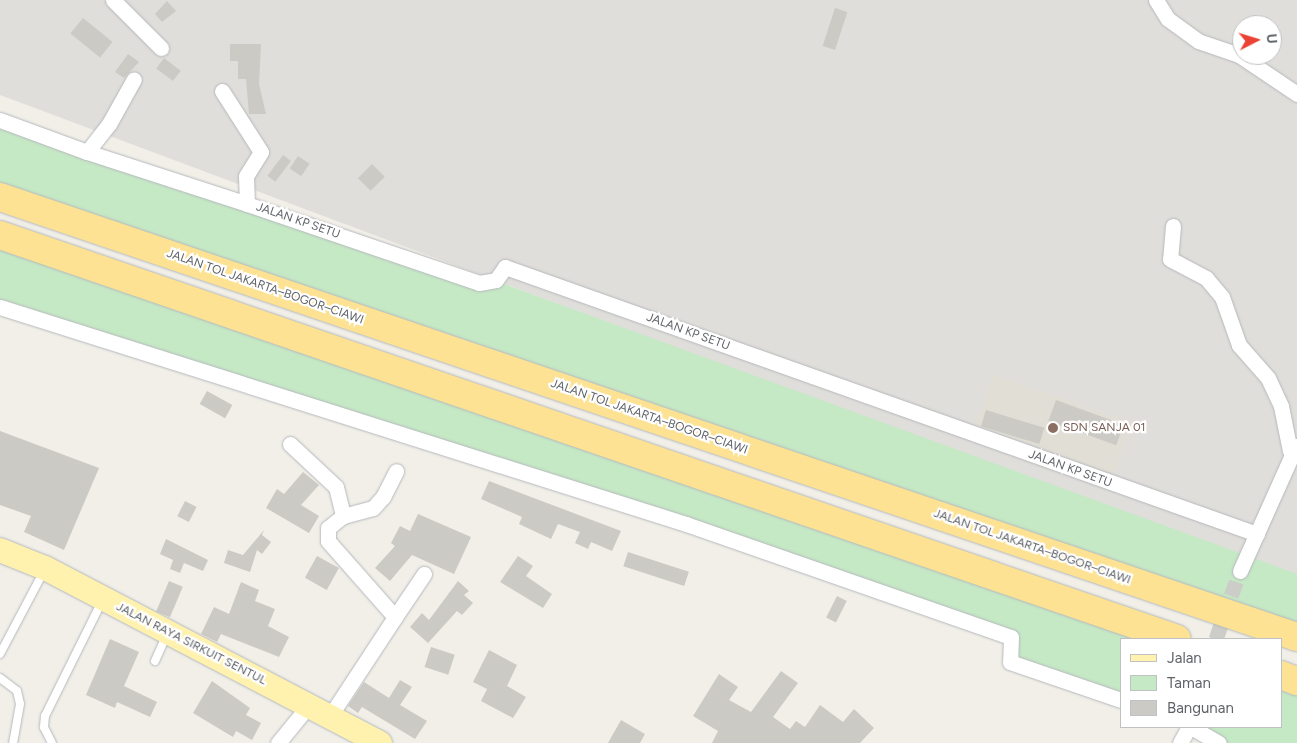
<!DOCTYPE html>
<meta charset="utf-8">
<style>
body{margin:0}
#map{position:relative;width:1297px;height:743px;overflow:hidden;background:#f1efe8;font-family:Figtree,sans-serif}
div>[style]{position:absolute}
.industrial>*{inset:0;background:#e0deda}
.education>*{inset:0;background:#e1ded6;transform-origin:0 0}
.green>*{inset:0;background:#c5e8c5}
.building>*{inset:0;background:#cccac5;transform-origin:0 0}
.minor-tunnel>*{height:15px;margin-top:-7.5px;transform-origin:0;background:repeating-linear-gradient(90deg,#ccccc8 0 15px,transparent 0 23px)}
.roads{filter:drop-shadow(0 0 1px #b5b8bc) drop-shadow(0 0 1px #b5b8bc)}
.service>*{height:8px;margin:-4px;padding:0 4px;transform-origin:4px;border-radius:4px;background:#fff}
.minor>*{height:15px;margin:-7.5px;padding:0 7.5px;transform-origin:7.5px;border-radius:7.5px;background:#fff}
.primary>*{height:24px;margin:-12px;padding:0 12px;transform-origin:12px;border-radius:12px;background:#fff2af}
.motorway>*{height:28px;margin:-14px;padding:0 14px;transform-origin:14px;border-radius:14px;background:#fde293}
.dots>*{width:14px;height:14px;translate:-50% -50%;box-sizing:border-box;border:2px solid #fff;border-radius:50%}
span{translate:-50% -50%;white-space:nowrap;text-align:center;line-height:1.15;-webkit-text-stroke:4.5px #fff;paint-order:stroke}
.street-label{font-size:12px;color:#5f6368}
.education-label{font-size:12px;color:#785e54}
.left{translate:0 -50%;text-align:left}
.legend{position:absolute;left:1120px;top:638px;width:162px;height:90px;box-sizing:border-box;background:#fff;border:1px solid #bfc1c3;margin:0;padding:6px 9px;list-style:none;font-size:15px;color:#5f6368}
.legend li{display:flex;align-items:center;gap:10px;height:25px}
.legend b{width:25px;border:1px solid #bfc1c3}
.north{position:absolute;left:1232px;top:15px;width:50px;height:50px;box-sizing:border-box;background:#fff;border:1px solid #bfc1c3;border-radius:50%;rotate:85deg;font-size:14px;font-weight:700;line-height:20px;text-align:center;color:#5f6368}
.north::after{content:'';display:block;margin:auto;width:18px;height:22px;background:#ea4335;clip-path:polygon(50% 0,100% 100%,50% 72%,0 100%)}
</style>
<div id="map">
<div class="industrial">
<i style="clip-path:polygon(evenodd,0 0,1297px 0,1297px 575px,764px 381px,0 95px,0 0,1242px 25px,1272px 25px,1272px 55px,1242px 55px,1242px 25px)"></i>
</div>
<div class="education">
<i style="left:993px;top:375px;width:147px;height:62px;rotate:19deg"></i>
</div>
<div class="green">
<i style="clip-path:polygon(0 120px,496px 281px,1297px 574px,1297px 637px,0 197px)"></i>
<i style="clip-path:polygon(0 235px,1176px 639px,1121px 639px,1121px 701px,1010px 662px,1011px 637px,0 307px)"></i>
<i style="clip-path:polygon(1281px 675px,1297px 681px,1297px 743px,1219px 743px,1191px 727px,1281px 727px)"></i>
</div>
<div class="building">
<i style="clip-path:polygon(167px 1px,176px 11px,162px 22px,155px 14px)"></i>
<i style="left:835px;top:8px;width:13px;height:40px;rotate:18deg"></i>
<i style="left:83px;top:18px;width:38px;height:20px;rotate:39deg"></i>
<i style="clip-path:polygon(230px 44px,261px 44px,259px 84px,266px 114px,249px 114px,246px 79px,238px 79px,238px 61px,230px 61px)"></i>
<i style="clip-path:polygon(128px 54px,139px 62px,124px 78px,115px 72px)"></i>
<i style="left:164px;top:58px;width:21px;height:13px;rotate:37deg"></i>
<i style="left:283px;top:155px;width:10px;height:26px;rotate:37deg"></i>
<i style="left:298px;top:156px;width:14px;height:15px;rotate:34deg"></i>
<i style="left:372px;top:164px;width:18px;height:20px;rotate:45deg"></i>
<i style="left:207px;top:391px;width:29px;height:15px;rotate:29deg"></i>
<i style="left:1056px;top:400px;width:72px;height:22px;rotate:20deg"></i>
<i style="left:986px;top:410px;width:61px;height:17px;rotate:17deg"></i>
<i style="clip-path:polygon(0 431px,99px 468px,64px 550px,24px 532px,31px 516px,0 505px)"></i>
<i style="clip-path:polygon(303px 472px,319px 485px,301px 505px,319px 516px,309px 533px,266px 508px,277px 489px,284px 494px)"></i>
<i style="clip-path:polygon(489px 481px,621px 531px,612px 551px,591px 542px,588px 549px,575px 543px,580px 532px,558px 524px,551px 539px,519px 524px,522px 517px,481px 499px)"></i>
<i style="left:185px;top:501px;width:13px;height:17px;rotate:27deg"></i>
<i style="clip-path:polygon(418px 514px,471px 537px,454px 574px,412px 555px,390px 581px,375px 568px,395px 546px,391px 543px,400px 526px,410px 531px)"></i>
<i style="clip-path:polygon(264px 530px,262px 535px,271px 542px,262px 554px,257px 550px,250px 572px,224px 563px,228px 550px,243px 555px)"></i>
<i style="clip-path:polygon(166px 539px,208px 560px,203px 571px,184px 563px,180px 573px,170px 569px,173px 560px,160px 554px)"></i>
<i style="left:628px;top:552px;width:64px;height:15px;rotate:18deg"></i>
<i style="left:317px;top:556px;width:25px;height:25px;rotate:29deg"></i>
<i style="clip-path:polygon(518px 556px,533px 566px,526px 576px,552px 594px,543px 608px,500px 582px)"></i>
<i style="left:169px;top:581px;width:15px;height:33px;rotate:23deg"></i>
<i style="clip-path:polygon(458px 581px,469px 591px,464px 595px,473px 603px,462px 615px,457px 611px,428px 643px,410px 627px,422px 613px,429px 620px)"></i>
<i style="clip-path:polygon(241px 582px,259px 590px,255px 601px,275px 609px,268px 626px,289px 637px,279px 657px,221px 634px,217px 642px,201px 634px,214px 607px,229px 614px)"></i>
<i style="left:837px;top:596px;width:11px;height:24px;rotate:27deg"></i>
<i style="clip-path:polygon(110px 639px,139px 652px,124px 686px,157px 702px,150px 717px,117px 702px,115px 708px,86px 695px)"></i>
<i style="left:431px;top:647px;width:25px;height:21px;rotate:18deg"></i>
<i style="clip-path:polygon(489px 650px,517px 665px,507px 686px,526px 697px,513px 718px,481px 701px,487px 689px,473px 682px)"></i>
<i style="clip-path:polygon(781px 671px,798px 683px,773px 717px,790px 729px,796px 721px,805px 727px,820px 705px,843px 722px,854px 709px,874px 728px,860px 743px,712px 743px,718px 731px,693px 716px,719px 674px,738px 687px,729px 700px,751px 712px)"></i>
<i style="clip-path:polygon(400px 680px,412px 687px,400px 705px,427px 721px,415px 739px,362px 707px,358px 713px,348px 706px,364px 682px,389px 698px)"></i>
<i style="clip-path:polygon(212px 681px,250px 708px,246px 715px,261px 723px,252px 740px,236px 731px,233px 737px,193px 713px)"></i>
<i style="clip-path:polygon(621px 720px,645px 734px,640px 743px,608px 743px)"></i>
</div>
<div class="minor-tunnel">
<i style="left:1216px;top:639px;width:72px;rotate:-70.6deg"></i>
</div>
<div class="roads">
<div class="service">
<i style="left:0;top:654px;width:94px;rotate:-62.1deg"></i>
<i style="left:155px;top:661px;width:30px;rotate:-66deg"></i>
<i style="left:0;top:678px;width:21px;rotate:37deg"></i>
<i style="left:17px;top:691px;width:13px;rotate:77deg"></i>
<i style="left:20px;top:704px;width:40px;rotate:100deg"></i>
<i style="left:52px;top:743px;width:18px;rotate:-117deg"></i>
<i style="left:44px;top:727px;width:11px;rotate:-85deg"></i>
<i style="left:45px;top:716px;width:128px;rotate:-63.6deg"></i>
</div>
<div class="minor">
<i style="left:113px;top:0;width:68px;rotate:45deg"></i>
<i style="left:1156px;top:0;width:22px;rotate:58deg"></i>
<i style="left:1168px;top:19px;width:37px;rotate:36deg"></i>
<i style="left:1198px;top:41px;width:43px;rotate:18.9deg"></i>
<i style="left:1239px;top:55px;width:70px;rotate:33.9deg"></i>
<i style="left:222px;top:91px;width:72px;rotate:57.4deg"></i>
<i style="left:261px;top:152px;width:28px;rotate:122deg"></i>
<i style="left:246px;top:176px;width:28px;rotate:88deg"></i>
<i style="left:247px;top:204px;width:245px;rotate:18.8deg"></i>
<i style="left:479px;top:283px;width:17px;rotate:-10deg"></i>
<i style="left:496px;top:280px;width:16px;rotate:-55deg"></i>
<i style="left:505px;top:267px;width:798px;rotate:19.55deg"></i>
<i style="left:0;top:120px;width:93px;rotate:20.2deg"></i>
<i style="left:87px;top:152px;width:36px;rotate:-52deg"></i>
<i style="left:109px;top:124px;width:51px;rotate:-60.9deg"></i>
<i style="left:87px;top:152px;width:168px;rotate:18deg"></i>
<i style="left:1173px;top:226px;width:33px;rotate:95deg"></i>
<i style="left:1170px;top:259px;width:41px;rotate:27.8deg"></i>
<i style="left:1206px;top:278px;width:25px;rotate:50deg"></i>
<i style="left:1222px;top:297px;width:51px;rotate:70.5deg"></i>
<i style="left:1239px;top:345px;width:44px;rotate:48.7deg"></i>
<i style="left:1268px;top:378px;width:31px;rotate:65deg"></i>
<i style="left:1281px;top:406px;width:46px;rotate:78.7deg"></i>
<i style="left:0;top:307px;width:720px;rotate:17.55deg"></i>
<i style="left:686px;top:524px;width:344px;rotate:19.2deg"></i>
<i style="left:1011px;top:637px;width:25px;rotate:92deg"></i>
<i style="left:1010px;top:662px;width:117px;rotate:18.9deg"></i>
<i style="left:290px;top:444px;width:63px;rotate:43.1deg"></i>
<i style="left:336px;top:487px;width:30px;rotate:76deg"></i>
<i style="left:1240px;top:571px;width:137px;rotate:-65.9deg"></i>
<i style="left:395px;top:617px;width:52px;rotate:-56deg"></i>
<i style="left:330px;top:716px;width:118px;rotate:-56.7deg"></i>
<i style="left:395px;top:617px;width:101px;rotate:-131.4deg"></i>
<i style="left:328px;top:541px;width:13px;rotate:-90deg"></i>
<i style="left:328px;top:528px;width:19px;rotate:-39deg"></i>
<i style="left:343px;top:516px;width:31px;rotate:-15deg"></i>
<i style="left:373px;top:508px;width:15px;rotate:-48deg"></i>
<i style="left:383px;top:497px;width:29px;rotate:-63deg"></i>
<i style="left:1191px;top:727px;width:32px;rotate:30deg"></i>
<i style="left:278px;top:743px;width:49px;rotate:-50.8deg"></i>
<i style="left:1180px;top:743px;width:18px;rotate:-61deg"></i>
</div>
<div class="primary">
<i style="left:0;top:550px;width:48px;rotate:21.8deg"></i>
<i style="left:45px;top:568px;width:378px;rotate:27.6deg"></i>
</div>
<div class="motorway">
<i style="left:0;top:197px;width:1370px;rotate:18.74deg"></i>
<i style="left:0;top:235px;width:1244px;rotate:18.94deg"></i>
<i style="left:1281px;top:675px;width:17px;rotate:21deg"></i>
</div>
</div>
<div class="dots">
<i style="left:1053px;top:428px;background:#8d6e63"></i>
</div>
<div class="street-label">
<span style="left:298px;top:221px;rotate:19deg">JALAN KP SETU</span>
<span style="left:265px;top:287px;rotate:19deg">JALAN TOL JAKARTA–BOGOR–CIAWI</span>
<span style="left:688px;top:332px;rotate:20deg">JALAN KP SETU</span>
<span style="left:649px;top:417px;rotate:19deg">JALAN TOL JAKARTA–BOGOR–CIAWI</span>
<span style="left:1070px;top:469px;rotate:20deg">JALAN KP SETU</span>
<span style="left:1032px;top:547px;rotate:19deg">JALAN TOL JAKARTA–BOGOR–CIAWI</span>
<span style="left:191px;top:644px;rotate:27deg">JALAN RAYA SIRKUIT SENTUL</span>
</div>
<div class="education-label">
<span class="left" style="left:1063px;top:428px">SDN SANJA 01</span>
</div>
<ul class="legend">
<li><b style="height:6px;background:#fff2af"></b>Jalan</li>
<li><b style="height:14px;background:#c5e8c5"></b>Taman</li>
<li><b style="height:14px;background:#cccac5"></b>Bangunan</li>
</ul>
<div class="north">U</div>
</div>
